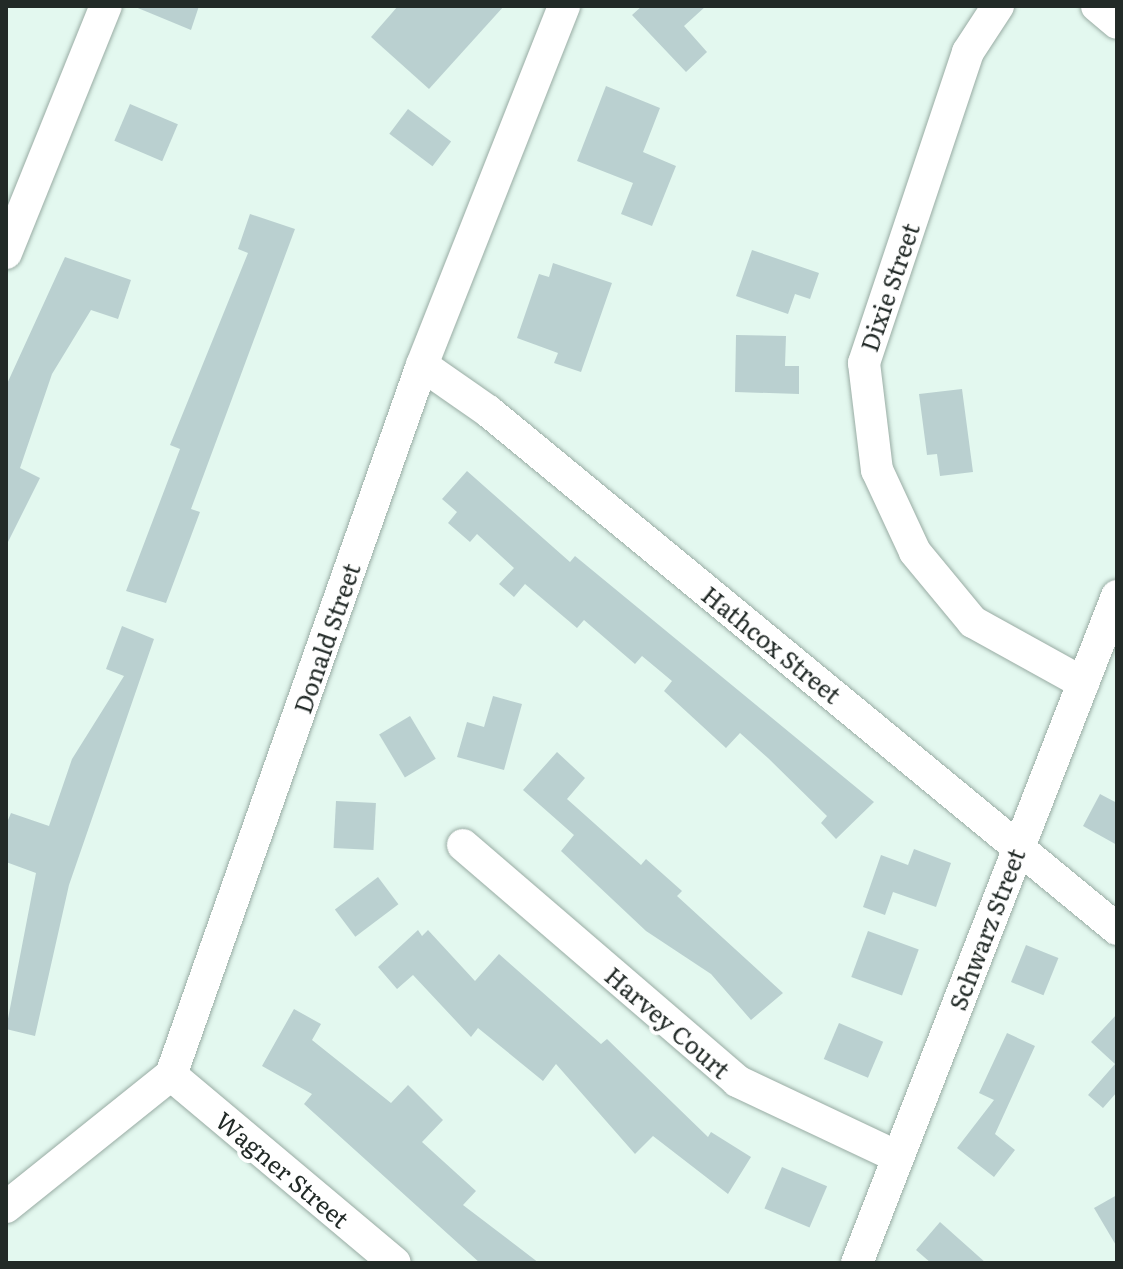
<!DOCTYPE html>
<style>
body{margin:0}
#map{position:relative;width:1123px;height:1269px;overflow:hidden;background:#e3f8ef;font-family:Literata,serif}
div>[style]{position:absolute}
.building>*{inset:0;background:#bad0d0;transform-origin:0 0}
.roads{filter:drop-shadow(0 0 2px #99aca4) drop-shadow(0 0 2px #99aca4)}
.minor>*{height:32px;margin:-16px;padding:0 16px;transform-origin:16px;border-radius:16px;background:#fff}
span{translate:-50% -50%;white-space:nowrap;text-align:center;line-height:1.15;-webkit-text-stroke:8px #fff;paint-order:stroke}
.street-label{font-size:24px;color:#222a27}
.frame{position:absolute;inset:0;border:8px solid #222a27;pointer-events:none}
</style>
<div id="map">
<div class="building">
<i style="clip-path:polygon(133px 6px,199px 6px,191px 30px)"></i>
<i style="clip-path:polygon(398px 6px,504px 6px,429px 89px,371px 37px)"></i>
<i style="clip-path:polygon(642px 6px,706px 6px,684px 26px,707px 52px,686px 72px,632px 15px)"></i>
<i style="clip-path:polygon(606px 86px,660px 108px,643px 152px,676px 166px,652px 226px,621px 214px,633px 183px,577px 161px)"></i>
<i style="left:130px;top:104px;width:52px;height:40px;rotate:23deg"></i>
<i style="left:408px;top:109px;width:54px;height:31px;rotate:37deg"></i>
<i style="clip-path:polygon(250px 214px,295px 229px,191px 509px,200px 512px,166px 603px,126px 591px,180px 449px,170px 445px,248px 253px,238px 249px)"></i>
<i style="clip-path:polygon(752px 250px,819px 273px,810px 299px,795px 294px,788px 314px,736px 296px)"></i>
<i style="clip-path:polygon(65px 257px,131px 280px,118px 319px,91px 310px,52px 374px,20px 468px,40px 478px,6px 546px,6px 386px)"></i>
<i style="clip-path:polygon(553px 263px,612px 283px,581px 372px,554px 363px,558px 353px,517px 338px,539px 274px,549px 277px)"></i>
<i style="clip-path:polygon(736px 335px,786px 336px,785px 366px,799px 366px,799px 394px,735px 392px)"></i>
<i style="clip-path:polygon(962px 389px,973px 472px,940px 476px,937px 454px,927px 455px,919px 394px)"></i>
<i style="clip-path:polygon(467px 471px,570px 562px,575px 556px,874px 802px,836px 839px,821px 823px,827px 816px,768px 758px,740px 733px,726px 748px,664px 691px,672px 681px,642px 656px,635px 664px,584px 620px,577px 628px,525px 584px,514px 597px,499px 584px,514px 568px,477px 534px,470px 542px,448px 523px,457px 512px,442px 499px)"></i>
<i style="clip-path:polygon(122px 626px,154px 639px,69px 885px,35px 1036px,6px 1029px,36px 873px,6px 862px,6px 825px,11px 813px,49px 826px,72px 759px,124px 676px,106px 669px)"></i>
<i style="clip-path:polygon(493px 696px,522px 704px,504px 770px,457px 757px,467px 722px,484px 727px)"></i>
<i style="left:410px;top:716px;width:50px;height:36px;rotate:59deg"></i>
<i style="clip-path:polygon(557px 752px,585px 778px,567px 799px,641px 865px,646px 859px,682px 891px,677px 896px,783px 993px,751px 1020px,711px 974px,646px 931px,561px 851px,574px 835px,523px 790px)"></i>
<i style="clip-path:polygon(1100px 794px,1117px 803px,1117px 845px,1083px 826px)"></i>
<i style="left:336px;top:801px;width:40px;height:47px;rotate:3deg"></i>
<i style="clip-path:polygon(914px 849px,951px 863px,936px 907px,893px 892px,885px 915px,863px 907px,881px 855px,908px 865px)"></i>
<i style="left:378px;top:877px;width:34px;height:54px;rotate:53deg"></i>
<i style="clip-path:polygon(418px 930px,422px 936px,428px 930px,475px 981px,499px 954px,601px 1044px,607px 1039px,708px 1137px,711px 1132px,751px 1157px,728px 1194px,653px 1136px,635px 1154px,556px 1064px,543px 1081px,478px 1028px,471px 1037px,413px 975px,397px 989px,378px 967px)"></i>
<i style="left:868px;top:931px;width:54px;height:49px;rotate:20deg"></i>
<i style="left:1026px;top:945px;width:35px;height:40px;rotate:22deg"></i>
<i style="clip-path:polygon(294px 1009px,321px 1024px,312px 1040px,391px 1103px,408px 1085px,443px 1120px,422px 1142px,476px 1191px,463px 1205px,539px 1263px,480px 1263px,304px 1104px,312px 1094px,262px 1066px)"></i>
<i style="clip-path:polygon(1117px 1014px,1117px 1092px,1103px 1108px,1088px 1095px,1115px 1064px,1091px 1042px)"></i>
<i style="left:839px;top:1023px;width:48px;height:39px;rotate:23deg"></i>
<i style="clip-path:polygon(1007px 1033px,1035px 1046px,995px 1134px,1015px 1150px,994px 1177px,957px 1148px,994px 1100px,979px 1093px)"></i>
<i style="left:782px;top:1167px;width:49px;height:45px;rotate:23deg"></i>
<i style="clip-path:polygon(1117px 1195px,1117px 1247px,1094px 1208px)"></i>
<i style="clip-path:polygon(940px 1222px,986px 1263px,931px 1263px,916px 1250px)"></i>
</div>
<div class="roads">
<div class="minor">
<i style="left:998px;top:6px;width:55px;rotate:123.1deg"></i>
<i style="left:968px;top:52px;width:328px;rotate:108.5deg"></i>
<i style="left:864px;top:363px;width:108px;rotate:83.1deg"></i>
<i style="left:877px;top:470px;width:90px;rotate:65.1deg"></i>
<i style="left:915px;top:552px;width:91px;rotate:50.4deg"></i>
<i style="left:973px;top:622px;width:126px;rotate:29deg"></i>
<i style="left:1097px;top:6px;width:26px;rotate:40deg"></i>
<i style="left:6px;top:253px;width:266px;rotate:-68deg"></i>
<i style="left:422px;top:365px;width:80px;rotate:34.9deg"></i>
<i style="left:488px;top:411px;width:815px;rotate:39.47deg"></i>
<i style="left:463px;top:845px;width:362px;rotate:40.7deg"></i>
<i style="left:737px;top:1081px;width:178px;rotate:25.3deg"></i>
<i style="left:171px;top:1075px;width:292px;rotate:40deg"></i>
<i style="left:6px;top:1207px;width:211px;rotate:-38.7deg"></i>
<i style="left:171px;top:1075px;width:753px;rotate:-70.53deg"></i>
<i style="left:422px;top:365px;width:386px;rotate:-68.4deg"></i>
<i style="left:857px;top:1263px;width:716px;rotate:-68.7deg"></i>
</div>
</div>
<div class="street-label">
<span style="left:889px;top:287px;rotate:-71deg">Dixie Street</span>
<span style="left:326px;top:638px;rotate:-71deg">Donald Street</span>
<span style="left:772px;top:644px;rotate:39deg">Hathcox Street</span>
<span style="left:986px;top:929px;rotate:-69deg">Schwarz Street</span>
<span style="left:668px;top:1022px;rotate:41deg">Harvey Court</span>
<span style="left:283px;top:1169px;rotate:40deg">Wagner Street</span>
</div>
<div class="frame"></div>
</div>
